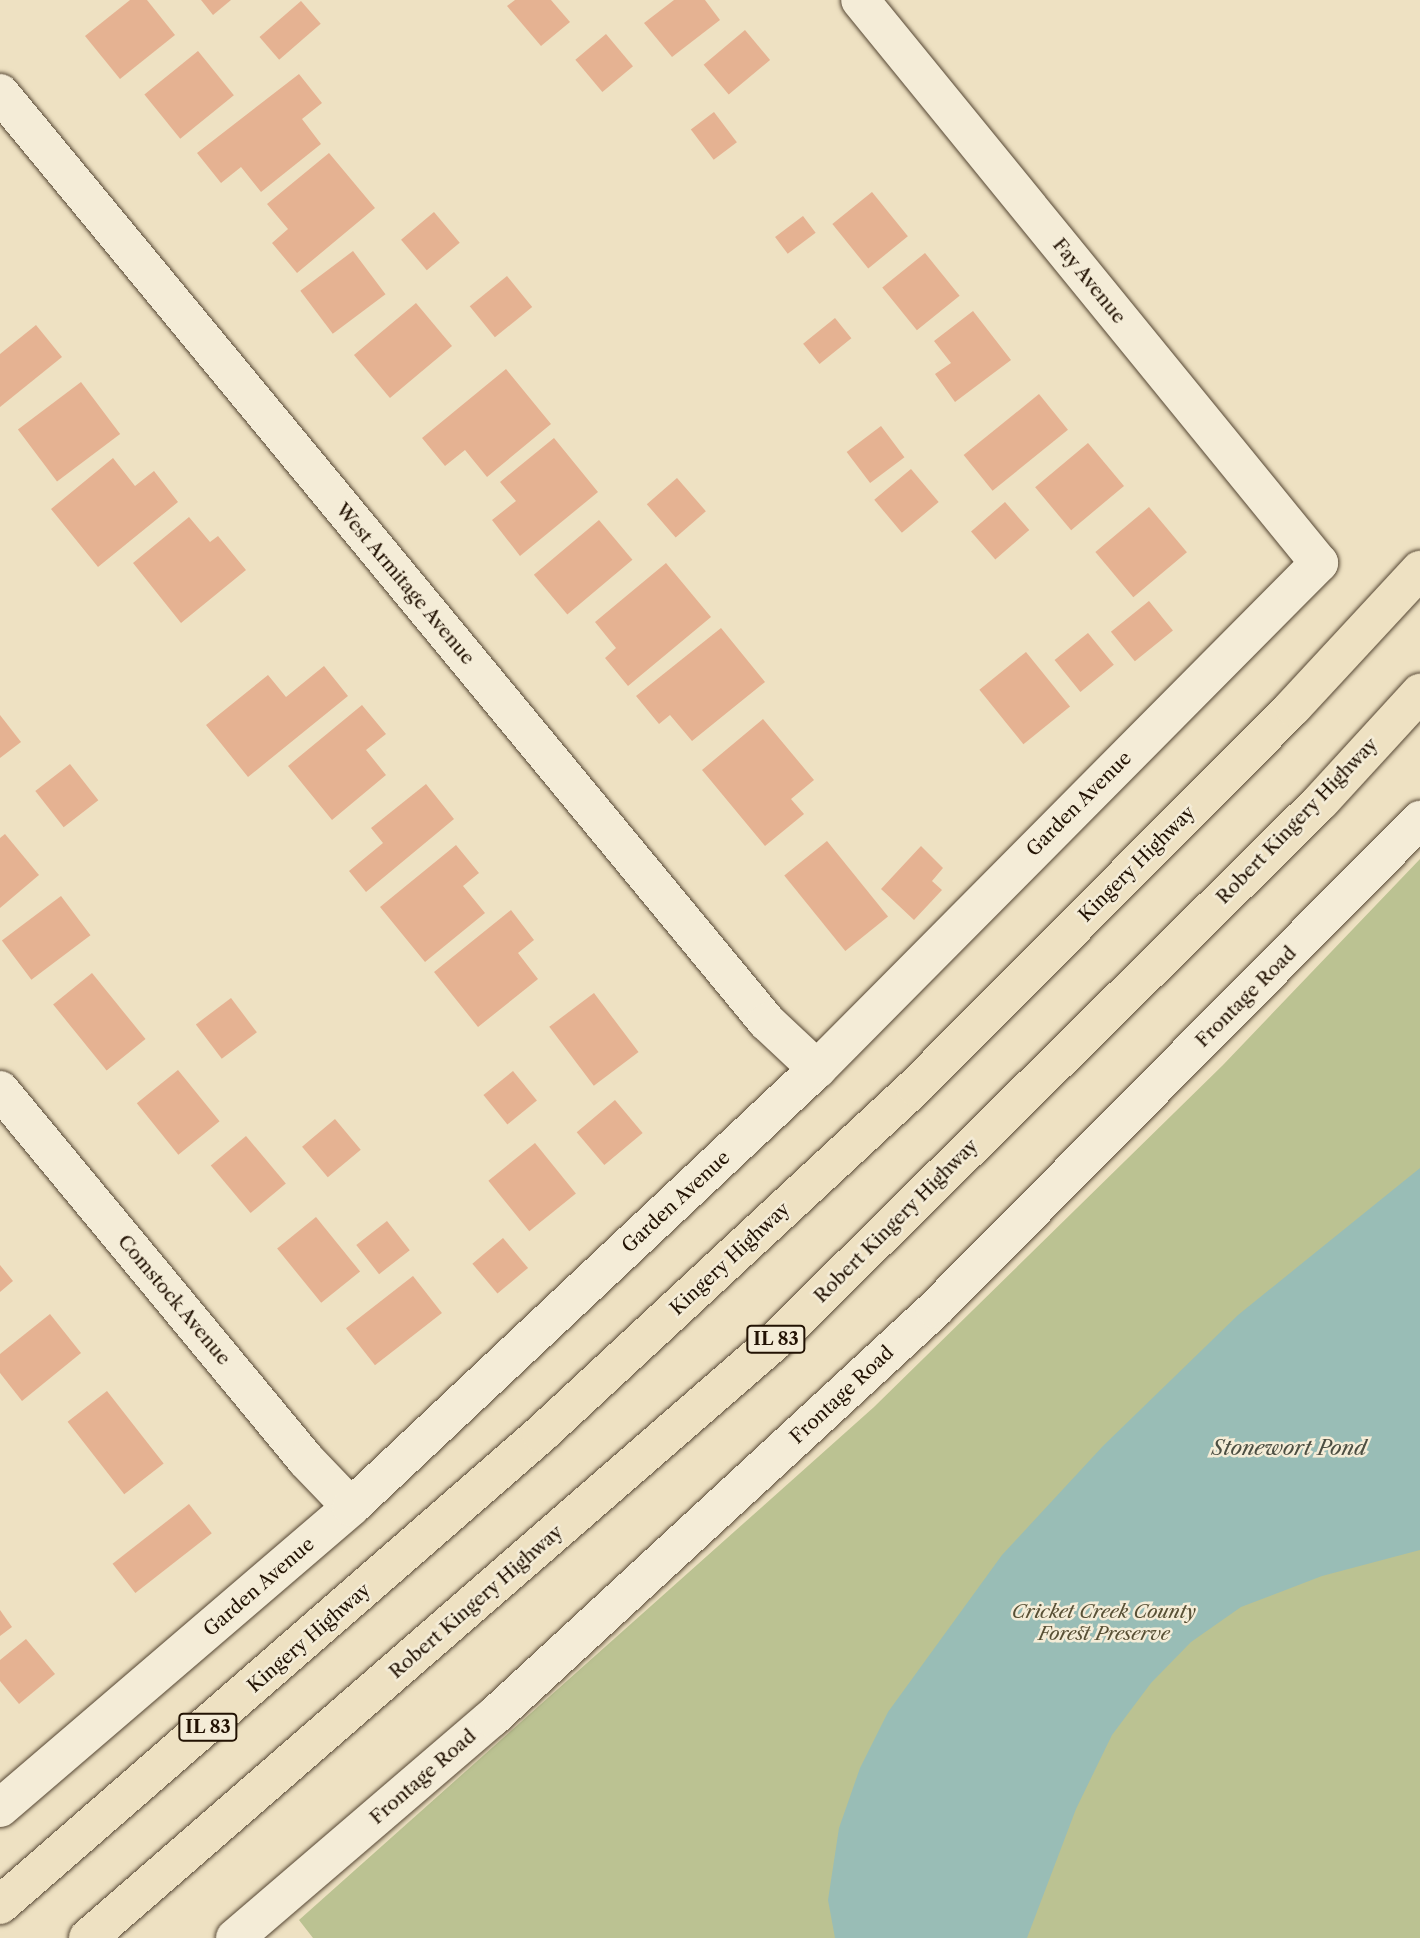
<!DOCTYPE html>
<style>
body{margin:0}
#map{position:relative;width:1420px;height:1938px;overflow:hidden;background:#eee1c2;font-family:"Libre Caslon Text",serif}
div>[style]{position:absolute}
.green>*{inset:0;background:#bbc292}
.water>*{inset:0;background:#99bdb6}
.building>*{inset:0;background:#e5b292;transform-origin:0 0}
.roads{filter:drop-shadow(0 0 2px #554633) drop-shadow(0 0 2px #554633)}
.minor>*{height:38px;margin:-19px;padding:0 19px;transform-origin:19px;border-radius:19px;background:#f4ecd7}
.highway>*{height:38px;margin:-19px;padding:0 19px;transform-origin:19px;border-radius:19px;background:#eee1c2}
span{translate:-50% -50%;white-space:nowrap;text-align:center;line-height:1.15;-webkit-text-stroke:5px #f4ecd7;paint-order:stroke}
.shield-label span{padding:2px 5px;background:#f4ecd7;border:2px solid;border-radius:5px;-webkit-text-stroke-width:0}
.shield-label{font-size:18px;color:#221203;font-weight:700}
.street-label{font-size:19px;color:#221203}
.park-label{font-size:19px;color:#585035;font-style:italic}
.water-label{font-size:21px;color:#4c4e42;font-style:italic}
</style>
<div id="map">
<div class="green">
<i style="clip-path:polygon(1420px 859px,1420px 1938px,313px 1938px,299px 1920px,874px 1407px,1223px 1065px)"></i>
</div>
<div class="water">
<i style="clip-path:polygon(1420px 1168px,1420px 1550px,1322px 1576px,1241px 1607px,1191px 1642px,1151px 1683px,1112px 1735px,1076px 1809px,1027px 1938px,835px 1938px,828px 1900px,839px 1828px,860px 1768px,888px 1712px,1002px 1555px,1103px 1446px,1238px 1315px)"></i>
</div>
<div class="building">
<i style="clip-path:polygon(130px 0,147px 0,175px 35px,120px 79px,85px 36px)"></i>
<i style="clip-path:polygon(201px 0,231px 0,213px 15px)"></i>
<i style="clip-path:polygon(515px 0,551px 0,570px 22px,541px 46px,507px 6px)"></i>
<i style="clip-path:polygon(674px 0,705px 0,720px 20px,672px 57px,644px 23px)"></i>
<i style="left:301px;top:1px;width:30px;height:55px;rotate:49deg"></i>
<i style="left:745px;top:30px;width:39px;height:54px;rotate:50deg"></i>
<i style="left:606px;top:34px;width:42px;height:40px;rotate:50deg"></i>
<i style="left:198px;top:51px;width:57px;height:69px;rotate:51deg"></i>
<i style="clip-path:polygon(299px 74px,322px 103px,302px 119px,321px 144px,261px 192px,241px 167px,221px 183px,197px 153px)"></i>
<i style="left:714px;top:112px;width:38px;height:29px;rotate:53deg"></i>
<i style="clip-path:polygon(329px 153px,375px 208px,297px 273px,272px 243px,288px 229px,267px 204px)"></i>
<i style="left:872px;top:192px;width:57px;height:51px;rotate:51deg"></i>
<i style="left:434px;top:212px;width:40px;height:43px;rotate:50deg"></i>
<i style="left:803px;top:216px;width:21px;height:35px;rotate:53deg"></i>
<i style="left:353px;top:251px;width:54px;height:66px;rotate:53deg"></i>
<i style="left:925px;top:253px;width:55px;height:55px;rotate:51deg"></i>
<i style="left:507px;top:276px;width:40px;height:48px;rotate:51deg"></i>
<i style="left:416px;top:303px;width:56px;height:81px;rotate:50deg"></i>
<i style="clip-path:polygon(973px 311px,1011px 360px,955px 402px,935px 374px,951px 363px,934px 341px)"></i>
<i style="left:835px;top:318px;width:26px;height:41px;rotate:51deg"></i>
<i style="clip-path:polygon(36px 325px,62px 357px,0 407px,0 354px)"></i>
<i style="clip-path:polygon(506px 369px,551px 424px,487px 477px,465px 450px,445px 466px,422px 438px)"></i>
<i style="left:81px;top:382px;width:65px;height:79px;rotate:53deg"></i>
<i style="left:1039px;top:394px;width:46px;height:97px;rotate:51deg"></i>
<i style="left:881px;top:426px;width:39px;height:43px;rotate:53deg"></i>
<i style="clip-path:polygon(554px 438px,598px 492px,520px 556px,492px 520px,516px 501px,500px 482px)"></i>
<i style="left:1088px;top:443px;width:56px;height:69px;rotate:50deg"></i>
<i style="clip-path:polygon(113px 458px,135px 486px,154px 471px,178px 502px,98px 567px,51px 509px)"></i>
<i style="left:911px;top:469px;width:43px;height:48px;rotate:50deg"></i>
<i style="left:677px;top:478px;width:44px;height:40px;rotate:49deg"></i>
<i style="left:1005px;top:502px;width:37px;height:45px;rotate:49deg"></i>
<i style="left:1149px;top:507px;width:59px;height:70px;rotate:50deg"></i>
<i style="clip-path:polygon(189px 517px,210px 542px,218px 536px,246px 570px,181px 623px,133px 563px)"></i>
<i style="left:599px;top:520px;width:52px;height:85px;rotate:50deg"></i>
<i style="clip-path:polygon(666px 563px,711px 617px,628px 686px,605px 658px,616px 648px,595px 622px)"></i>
<i style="left:1149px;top:601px;width:38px;height:49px;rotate:51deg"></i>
<i style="clip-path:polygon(721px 628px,765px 682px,692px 741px,670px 715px,659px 724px,636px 696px)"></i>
<i style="left:1088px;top:633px;width:41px;height:43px;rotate:51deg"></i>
<i style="left:1026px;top:652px;width:70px;height:60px;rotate:51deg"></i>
<i style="clip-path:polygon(324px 666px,348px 696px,248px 777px,206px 725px,268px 675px,286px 697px)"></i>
<i style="clip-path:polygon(362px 705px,386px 734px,366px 750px,386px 775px,332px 820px,288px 766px)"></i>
<i style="clip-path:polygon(0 715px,21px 742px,0 758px)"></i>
<i style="clip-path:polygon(763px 719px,814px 780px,791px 799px,804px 814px,765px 846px,702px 770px)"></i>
<i style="left:70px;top:764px;width:46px;height:44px;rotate:52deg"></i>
<i style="clip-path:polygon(426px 784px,454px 819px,366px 892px,349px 871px,383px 843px,371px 828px)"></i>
<i style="clip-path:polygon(5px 834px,39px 875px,0 908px,0 838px)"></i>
<i style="left:827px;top:841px;width:97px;height:55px;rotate:51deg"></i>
<i style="clip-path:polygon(456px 845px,479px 873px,463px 886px,485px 913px,425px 962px,380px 907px)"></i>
<i style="clip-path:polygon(921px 846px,943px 868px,932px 881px,942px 890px,914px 920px,881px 889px)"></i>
<i style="left:61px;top:896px;width:49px;height:74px;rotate:53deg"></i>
<i style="clip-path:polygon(511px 910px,534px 940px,518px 953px,538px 979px,478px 1027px,434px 972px)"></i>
<i style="left:92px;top:973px;width:85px;height:50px;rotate:51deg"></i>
<i style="left:594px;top:993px;width:74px;height:56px;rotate:53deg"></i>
<i style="left:231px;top:998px;width:43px;height:44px;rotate:53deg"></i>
<i style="left:178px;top:1070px;width:66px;height:53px;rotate:51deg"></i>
<i style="left:513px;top:1071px;width:38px;height:38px;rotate:51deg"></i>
<i style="left:615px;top:1100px;width:43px;height:50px;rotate:50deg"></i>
<i style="left:335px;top:1119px;width:40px;height:43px;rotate:50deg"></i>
<i style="left:246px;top:1136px;width:62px;height:46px;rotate:50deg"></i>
<i style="left:535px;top:1143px;width:65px;height:60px;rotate:51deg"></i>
<i style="left:316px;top:1217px;width:70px;height:50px;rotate:51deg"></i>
<i style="left:387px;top:1221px;width:37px;height:39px;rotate:52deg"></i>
<i style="left:503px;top:1238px;width:39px;height:40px;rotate:50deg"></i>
<i style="clip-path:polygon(0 1265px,13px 1281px,0 1292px)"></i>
<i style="left:413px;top:1276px;width:47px;height:85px;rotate:52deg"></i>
<i style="clip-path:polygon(50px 1314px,81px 1353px,22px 1401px,0 1373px,0 1354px)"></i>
<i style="left:107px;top:1391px;width:92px;height:50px;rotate:52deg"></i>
<i style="left:189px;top:1504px;width:37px;height:97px;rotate:52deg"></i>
<i style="clip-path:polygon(0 1610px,12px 1627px,0 1636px)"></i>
<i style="clip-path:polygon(26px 1639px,55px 1674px,19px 1704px,0 1681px,0 1660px)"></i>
</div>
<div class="roads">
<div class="minor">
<i style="left:0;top:93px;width:1205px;rotate:50.46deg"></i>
<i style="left:767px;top:1022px;width:69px;rotate:43.2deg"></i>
<i style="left:0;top:1090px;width:480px;rotate:50.4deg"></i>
<i style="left:306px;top:1460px;width:65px;rotate:46.2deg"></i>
<i style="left:0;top:1808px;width:462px;rotate:-40.6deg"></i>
<i style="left:351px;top:1507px;width:640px;rotate:-43.23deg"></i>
<i style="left:817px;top:1069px;width:713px;rotate:-45.23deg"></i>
<i style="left:1319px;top:563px;width:726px;rotate:-129.19deg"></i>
<i style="left:235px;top:1938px;width:338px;rotate:-40.6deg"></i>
<i style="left:492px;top:1718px;width:603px;rotate:-42.71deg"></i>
<i style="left:935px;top:1309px;width:689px;rotate:-45.24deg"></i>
</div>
<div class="highway">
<i style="left:0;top:1905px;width:717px;rotate:-41.04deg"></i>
<i style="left:541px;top:1434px;width:510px;rotate:-42.86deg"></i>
<i style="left:915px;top:1087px;width:536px;rotate:-45.15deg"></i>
<i style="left:1293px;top:707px;width:187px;rotate:-47.2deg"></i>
<i style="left:88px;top:1938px;width:907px;rotate:-40.98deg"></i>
<i style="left:773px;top:1343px;width:771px;rotate:-44.68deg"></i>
<i style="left:1321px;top:801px;width:147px;rotate:-47.5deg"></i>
</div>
</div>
<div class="shield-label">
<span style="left:776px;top:1339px">IL 83</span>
<span style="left:208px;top:1727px">IL 83</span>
</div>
<div class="street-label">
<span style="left:1089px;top:281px;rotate:51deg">Fay Avenue</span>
<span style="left:405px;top:584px;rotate:50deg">West Armitage Avenue</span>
<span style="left:1079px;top:804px;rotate:-45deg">Garden Avenue</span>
<span style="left:1297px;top:821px;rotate:-46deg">Robert Kingery Highway</span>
<span style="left:1137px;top:864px;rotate:-45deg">Kingery Highway</span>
<span style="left:1246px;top:997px;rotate:-45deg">Frontage Road</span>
<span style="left:676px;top:1202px;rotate:-43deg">Garden Avenue</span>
<span style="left:896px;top:1221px;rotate:-45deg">Robert Kingery Highway</span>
<span style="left:730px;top:1259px;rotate:-43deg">Kingery Highway</span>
<span style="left:174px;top:1300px;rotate:50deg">Comstock Avenue</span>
<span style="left:842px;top:1395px;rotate:-43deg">Frontage Road</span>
<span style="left:259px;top:1587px;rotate:-41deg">Garden Avenue</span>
<span style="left:476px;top:1602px;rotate:-41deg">Robert Kingery Highway</span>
<span style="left:309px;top:1638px;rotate:-41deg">Kingery Highway</span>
<span style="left:423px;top:1777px;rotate:-41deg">Frontage Road</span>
</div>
<div class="park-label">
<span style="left:1104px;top:1623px">Cricket Creek County<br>Forest Preserve</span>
</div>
<div class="water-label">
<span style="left:1289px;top:1448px">Stonewort Pond</span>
</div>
</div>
